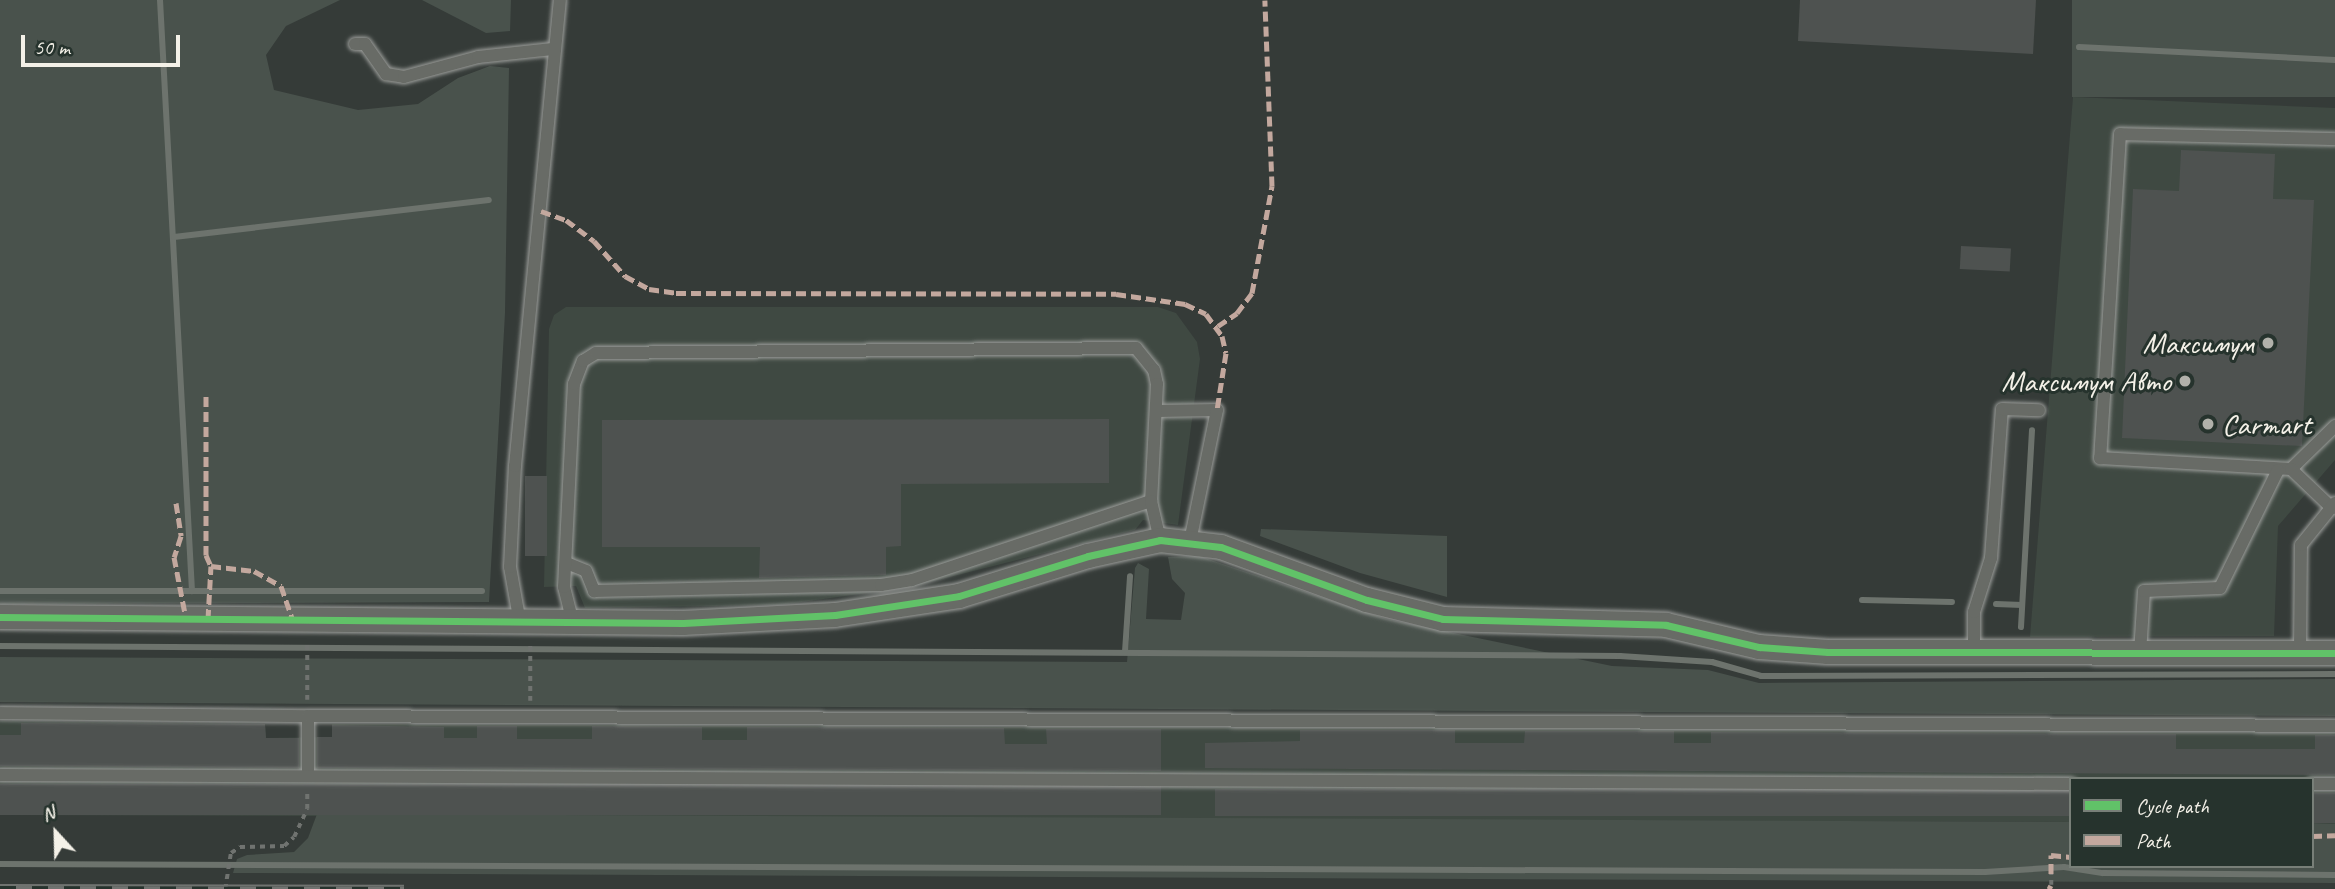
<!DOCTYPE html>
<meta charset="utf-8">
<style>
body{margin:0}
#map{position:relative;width:2335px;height:889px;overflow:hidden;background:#353b38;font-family:Caveat,sans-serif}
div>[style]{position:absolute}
.built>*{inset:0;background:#3f4942}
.green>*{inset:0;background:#49524c;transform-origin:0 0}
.stream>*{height:6px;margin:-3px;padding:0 3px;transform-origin:3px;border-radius:3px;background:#6d736d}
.building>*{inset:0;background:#4e5250;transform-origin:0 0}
.path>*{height:3.5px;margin-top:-1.75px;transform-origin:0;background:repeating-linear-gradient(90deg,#707370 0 5px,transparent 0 10px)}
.roads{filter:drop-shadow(0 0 2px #9c9e9b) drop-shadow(0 0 2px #9c9e9b)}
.service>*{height:12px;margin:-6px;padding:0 6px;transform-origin:6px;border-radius:6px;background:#686b66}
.minor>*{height:24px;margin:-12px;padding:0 12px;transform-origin:12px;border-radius:12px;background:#686b66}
.rail>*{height:8px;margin-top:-4px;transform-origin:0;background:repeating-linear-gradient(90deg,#26332d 0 16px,#707370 0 32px);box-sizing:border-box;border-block:2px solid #707370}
.quiet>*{height:5px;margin-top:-2.5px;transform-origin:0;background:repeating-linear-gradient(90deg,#c3a89e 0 10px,transparent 0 15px)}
.cycleway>*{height:7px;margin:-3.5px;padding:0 3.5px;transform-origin:3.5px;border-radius:3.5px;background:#61c268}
.dots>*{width:19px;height:19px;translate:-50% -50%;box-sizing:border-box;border:4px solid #26332d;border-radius:50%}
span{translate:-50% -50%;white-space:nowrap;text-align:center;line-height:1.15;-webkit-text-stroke:6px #26332d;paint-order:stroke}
.poi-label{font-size:30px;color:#f4f1e8}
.right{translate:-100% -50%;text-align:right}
.left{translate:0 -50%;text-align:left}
.legend{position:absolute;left:2069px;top:777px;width:245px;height:91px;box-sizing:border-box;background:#26332d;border:2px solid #787f78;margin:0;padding:9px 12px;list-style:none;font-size:21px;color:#f4f1e8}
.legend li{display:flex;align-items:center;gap:14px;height:35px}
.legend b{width:35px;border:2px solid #787f78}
.north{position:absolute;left:21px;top:798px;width:70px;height:70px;-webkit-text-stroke:5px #26332d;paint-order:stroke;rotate:338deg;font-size:19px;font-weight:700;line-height:28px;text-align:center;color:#f4f1e8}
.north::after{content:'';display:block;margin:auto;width:24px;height:32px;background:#f4f1e8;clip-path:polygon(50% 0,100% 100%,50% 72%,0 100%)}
.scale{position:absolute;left:21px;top:35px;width:159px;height:32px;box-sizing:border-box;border:4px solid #f4f1e8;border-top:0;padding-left:9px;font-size:21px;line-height:24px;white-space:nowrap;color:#f4f1e8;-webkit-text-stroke:5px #26332d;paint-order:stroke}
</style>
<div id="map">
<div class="built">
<i style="clip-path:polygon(2073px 97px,2335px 108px,2335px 460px,2278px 526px,2274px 636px,2030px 637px)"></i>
<i style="clip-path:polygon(566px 307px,1158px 307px,1176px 313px,1197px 342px,1200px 359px,1178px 525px,1143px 520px,1135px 530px,910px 587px,780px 605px,585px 608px,576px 586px,544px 587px,549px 329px,554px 315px)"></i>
<i style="clip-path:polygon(0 721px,265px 724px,266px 738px,332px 737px,332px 724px,2335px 731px,2335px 824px,2312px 823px,2312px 779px,2071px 779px,2071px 822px,0 815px)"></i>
</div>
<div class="green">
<i style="clip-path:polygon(0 0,340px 0,286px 26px,266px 55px,274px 90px,358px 110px,418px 104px,458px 78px,490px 66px,509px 68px,505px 313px,489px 602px,0 604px)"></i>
<i style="clip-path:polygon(422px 0,511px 0,510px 31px,486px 33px)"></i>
<i style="left:2072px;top:0;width:263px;height:97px"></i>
<i style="clip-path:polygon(1261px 529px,1447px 536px,1447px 597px,1360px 573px,1260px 536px)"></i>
<i style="clip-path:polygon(1199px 556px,1386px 619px,1612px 666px,1708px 670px,1759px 683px,2335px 679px,2335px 716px,0 702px,0 657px,1127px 662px,1135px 568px,1138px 563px,1149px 569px,1146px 619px,1181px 620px,1185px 593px,1172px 579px,1168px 557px)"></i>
<i style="clip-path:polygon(317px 814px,2071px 822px,2071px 866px,2312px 866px,2312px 823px,2335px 824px,2335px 883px,233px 873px,237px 859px,247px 855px,294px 852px,308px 838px)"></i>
</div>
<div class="stream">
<i style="left:160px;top:0;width:592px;rotate:86.9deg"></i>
<i style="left:2079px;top:47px;width:256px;rotate:2.9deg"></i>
<i style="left:174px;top:237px;width:317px;rotate:-6.7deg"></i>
<i style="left:0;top:591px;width:482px"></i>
<i style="left:1862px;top:600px;width:90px;rotate:1.3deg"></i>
<i style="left:1996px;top:604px;width:26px;rotate:2deg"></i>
<i style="left:2021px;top:627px;width:197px;rotate:-86.8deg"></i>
<i style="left:0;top:646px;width:1620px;rotate:0.35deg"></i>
<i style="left:1620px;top:656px;width:92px;rotate:3.7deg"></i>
<i style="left:1712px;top:662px;width:51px;rotate:15.9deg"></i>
<i style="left:1761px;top:676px;width:574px;rotate:-0.2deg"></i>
<i style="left:1125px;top:652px;width:76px;rotate:-86.2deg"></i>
<i style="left:0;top:864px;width:1985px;rotate:0.23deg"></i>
<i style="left:1985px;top:872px;width:79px;rotate:-3.6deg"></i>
<i style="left:2064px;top:867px;width:39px;rotate:9deg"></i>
<i style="left:2103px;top:873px;width:232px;rotate:0.5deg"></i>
</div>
<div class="building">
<i style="clip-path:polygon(1800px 0,2036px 0,2033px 54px,1798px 41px)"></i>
<i style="clip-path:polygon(2181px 150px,2275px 154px,2273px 199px,2314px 200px,2302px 446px,2122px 438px,2133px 189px,2179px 191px)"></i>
<i style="left:1961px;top:246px;width:50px;height:23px;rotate:3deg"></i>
<i style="clip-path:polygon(1109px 419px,1109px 483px,901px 484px,901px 546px,886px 547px,886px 575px,759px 578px,760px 547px,602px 547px,602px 420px)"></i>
<i style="left:525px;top:476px;width:22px;height:80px"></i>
<i style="clip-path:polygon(21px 723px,265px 724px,266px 738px,299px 738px,299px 768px,0 766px,0 735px,21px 735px)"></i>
<i style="clip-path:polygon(332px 725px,444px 727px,444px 738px,477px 738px,477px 726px,517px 726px,517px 739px,592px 739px,592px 726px,702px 727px,702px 740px,747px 740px,747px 727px,1004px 728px,1005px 744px,1047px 744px,1046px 729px,1161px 729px,1161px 771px,317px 768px,317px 737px,332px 737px)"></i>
<i style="clip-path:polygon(1300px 730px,1455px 730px,1455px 743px,1524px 743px,1525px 731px,1674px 731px,1674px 743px,1711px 743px,1711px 732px,2176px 734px,2176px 749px,2315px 749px,2315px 735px,2335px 735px,2335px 775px,1205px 768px,1205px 743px,1300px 741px)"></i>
<i style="left:0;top:784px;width:1161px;height:31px"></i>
<i style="left:1215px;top:789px;width:856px;height:27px"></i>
<i style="left:2312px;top:793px;width:23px;height:30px"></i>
</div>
<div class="path">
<i style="left:307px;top:700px;width:59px;rotate:-90deg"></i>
<i style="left:530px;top:701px;width:58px;rotate:-90deg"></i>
<i style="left:2051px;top:885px;width:11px;rotate:-90deg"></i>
<i style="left:225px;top:889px;width:36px;rotate:-81deg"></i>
<i style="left:231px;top:853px;width:11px;rotate:-34deg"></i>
<i style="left:240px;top:847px;width:44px;rotate:-1.3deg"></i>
<i style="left:284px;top:846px;width:13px;rotate:-42deg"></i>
<i style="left:294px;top:837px;width:31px;rotate:-65deg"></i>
<i style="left:307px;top:809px;width:17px;rotate:-90deg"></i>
</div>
<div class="roads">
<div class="service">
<i style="left:355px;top:44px;width:10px"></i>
<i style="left:365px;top:44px;width:37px;rotate:55deg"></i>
<i style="left:386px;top:74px;width:18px;rotate:9deg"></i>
<i style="left:404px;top:77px;width:77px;rotate:-15.1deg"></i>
<i style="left:478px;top:57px;width:75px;rotate:-6.1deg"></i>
<i style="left:2335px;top:139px;width:215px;rotate:-178.7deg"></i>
<i style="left:2120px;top:134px;width:325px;rotate:93.5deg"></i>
<i style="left:2100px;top:458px;width:191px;rotate:3.3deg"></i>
<i style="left:2291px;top:469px;width:62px;rotate:-44.3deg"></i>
<i style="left:1157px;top:411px;width:60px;rotate:-1deg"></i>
<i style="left:1217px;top:410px;width:135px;rotate:101.6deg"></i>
<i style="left:2291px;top:469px;width:57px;rotate:43.6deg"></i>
<i style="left:569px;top:564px;width:18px;rotate:22deg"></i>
<i style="left:586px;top:571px;width:22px;rotate:68deg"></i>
<i style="left:594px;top:591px;width:287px;rotate:-1.2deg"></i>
<i style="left:881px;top:585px;width:31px;rotate:-9deg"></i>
<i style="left:912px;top:580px;width:252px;rotate:-18.3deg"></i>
<i style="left:520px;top:623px;width:57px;rotate:-100.1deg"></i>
<i style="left:510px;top:567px;width:101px;rotate:-87.2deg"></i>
<i style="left:515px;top:466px;width:468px;rotate:-84.5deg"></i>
<i style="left:573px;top:623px;width:37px;rotate:-104deg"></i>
<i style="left:564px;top:587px;width:203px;rotate:-87.2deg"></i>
<i style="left:574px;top:384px;width:25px;rotate:-69deg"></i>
<i style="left:583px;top:361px;width:15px;rotate:-32deg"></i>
<i style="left:596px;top:353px;width:540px;rotate:-0.53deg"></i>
<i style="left:1136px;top:348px;width:28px;rotate:51deg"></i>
<i style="left:1154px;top:370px;width:14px;rotate:78deg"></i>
<i style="left:1157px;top:384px;width:117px;rotate:92.9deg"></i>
<i style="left:1151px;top:501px;width:40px;rotate:77deg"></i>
<i style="left:1974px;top:651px;width:39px;rotate:-90deg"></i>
<i style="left:1974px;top:612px;width:57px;rotate:-72.5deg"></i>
<i style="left:1991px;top:558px;width:149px;rotate:-85.8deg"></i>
<i style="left:2002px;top:409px;width:37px;rotate:2deg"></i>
<i style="left:2140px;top:653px;width:62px;rotate:-86.3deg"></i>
<i style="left:2144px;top:591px;width:76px;rotate:-2.3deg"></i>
<i style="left:2220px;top:588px;width:131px;rotate:-63.8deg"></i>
<i style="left:2300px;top:653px;width:108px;rotate:-89.5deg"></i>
<i style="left:2301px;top:545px;width:54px;rotate:-51deg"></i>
<i style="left:0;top:713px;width:308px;rotate:0.6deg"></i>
<i style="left:308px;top:716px;width:60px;rotate:90deg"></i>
<i style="left:308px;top:716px;width:2027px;rotate:0.28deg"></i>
<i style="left:0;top:775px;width:2071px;rotate:0.25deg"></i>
<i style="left:2312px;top:784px;width:23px"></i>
</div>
<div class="minor">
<i style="left:0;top:617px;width:683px;rotate:0.5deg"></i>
<i style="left:683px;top:623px;width:152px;rotate:-3deg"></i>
<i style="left:835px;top:615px;width:125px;rotate:-8.7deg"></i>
<i style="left:959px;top:596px;width:135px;rotate:-17.2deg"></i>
<i style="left:1088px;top:556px;width:74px;rotate:-12.5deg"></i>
<i style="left:1160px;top:540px;width:61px;rotate:6.5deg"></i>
<i style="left:1221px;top:547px;width:155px;rotate:20deg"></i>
<i style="left:1367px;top:600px;width:78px;rotate:14deg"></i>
<i style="left:1443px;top:619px;width:223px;rotate:1.5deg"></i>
<i style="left:1666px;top:625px;width:96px;rotate:13.3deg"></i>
<i style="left:1759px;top:647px;width:69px;rotate:4.1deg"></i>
<i style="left:1828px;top:652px;width:507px;rotate:0.11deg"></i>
</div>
</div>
<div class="rail">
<i style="left:0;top:888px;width:404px;rotate:0.1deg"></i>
</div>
<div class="quiet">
<i style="left:541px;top:211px;width:27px;rotate:20deg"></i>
<i style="left:566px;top:220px;width:35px;rotate:37deg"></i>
<i style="left:594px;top:241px;width:47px;rotate:48.5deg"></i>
<i style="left:625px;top:276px;width:27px;rotate:28deg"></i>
<i style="left:649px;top:289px;width:27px;rotate:8deg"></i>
<i style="left:676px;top:293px;width:440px;rotate:0.1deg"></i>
<i style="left:1116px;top:294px;width:70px;rotate:8.2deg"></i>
<i style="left:1185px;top:304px;width:23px;rotate:25deg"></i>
<i style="left:1206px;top:314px;width:27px;rotate:54deg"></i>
<i style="left:1222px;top:336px;width:17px;rotate:77deg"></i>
<i style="left:1226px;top:353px;width:58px;rotate:99deg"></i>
<i style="left:1218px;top:326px;width:23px;rotate:-34deg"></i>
<i style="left:1237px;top:313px;width:25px;rotate:-53deg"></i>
<i style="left:1252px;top:293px;width:109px;rotate:-79.4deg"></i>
<i style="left:1272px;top:186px;width:186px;rotate:-92.2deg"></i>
<i style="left:206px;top:396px;width:159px;rotate:90deg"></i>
<i style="left:206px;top:555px;width:12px;rotate:66deg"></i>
<i style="left:211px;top:566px;width:43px;rotate:6.6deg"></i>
<i style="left:254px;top:571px;width:31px;rotate:29deg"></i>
<i style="left:281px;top:586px;width:36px;rotate:71deg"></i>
<i style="left:176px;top:503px;width:33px;rotate:81deg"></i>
<i style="left:181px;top:536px;width:22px;rotate:108deg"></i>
<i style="left:174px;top:557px;width:63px;rotate:79deg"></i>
<i style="left:208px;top:619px;width:53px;rotate:-86.8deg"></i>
<i style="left:2312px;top:836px;width:23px;rotate:-2deg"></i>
<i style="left:2051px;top:874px;width:19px;rotate:-90deg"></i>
<i style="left:2051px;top:855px;width:20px;rotate:6deg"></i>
<i style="left:2049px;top:889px;width:4px;rotate:-63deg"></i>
</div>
<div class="cycleway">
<i style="left:0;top:617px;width:683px;rotate:0.5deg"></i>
<i style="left:683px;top:623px;width:152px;rotate:-3deg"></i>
<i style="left:835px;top:615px;width:125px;rotate:-8.7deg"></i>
<i style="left:959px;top:596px;width:135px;rotate:-17.2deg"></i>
<i style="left:1088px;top:556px;width:74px;rotate:-12.5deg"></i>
<i style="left:1160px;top:540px;width:61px;rotate:6.5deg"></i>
<i style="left:1221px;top:547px;width:155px;rotate:20deg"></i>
<i style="left:1367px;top:600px;width:78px;rotate:14deg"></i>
<i style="left:1443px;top:619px;width:223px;rotate:1.5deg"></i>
<i style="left:1666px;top:625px;width:96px;rotate:13.3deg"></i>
<i style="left:1759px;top:647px;width:69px;rotate:4.1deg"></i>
<i style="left:1828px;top:652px;width:507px;rotate:0.11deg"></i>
</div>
<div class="dots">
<i style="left:2268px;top:343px;background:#b1b1aa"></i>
<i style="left:2185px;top:381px;background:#b1b1aa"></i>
<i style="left:2208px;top:424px;background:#b1b1aa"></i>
</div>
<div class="poi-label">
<span class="right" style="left:2254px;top:343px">Максимум</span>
<span class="right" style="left:2171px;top:381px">Максимум Авто</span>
<span class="left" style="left:2222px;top:424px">Carmart</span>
</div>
<ul class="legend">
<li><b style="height:9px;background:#61c268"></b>Cycle path</li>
<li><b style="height:9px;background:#c3a89e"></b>Path</li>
</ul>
<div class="north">N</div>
<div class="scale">50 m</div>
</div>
